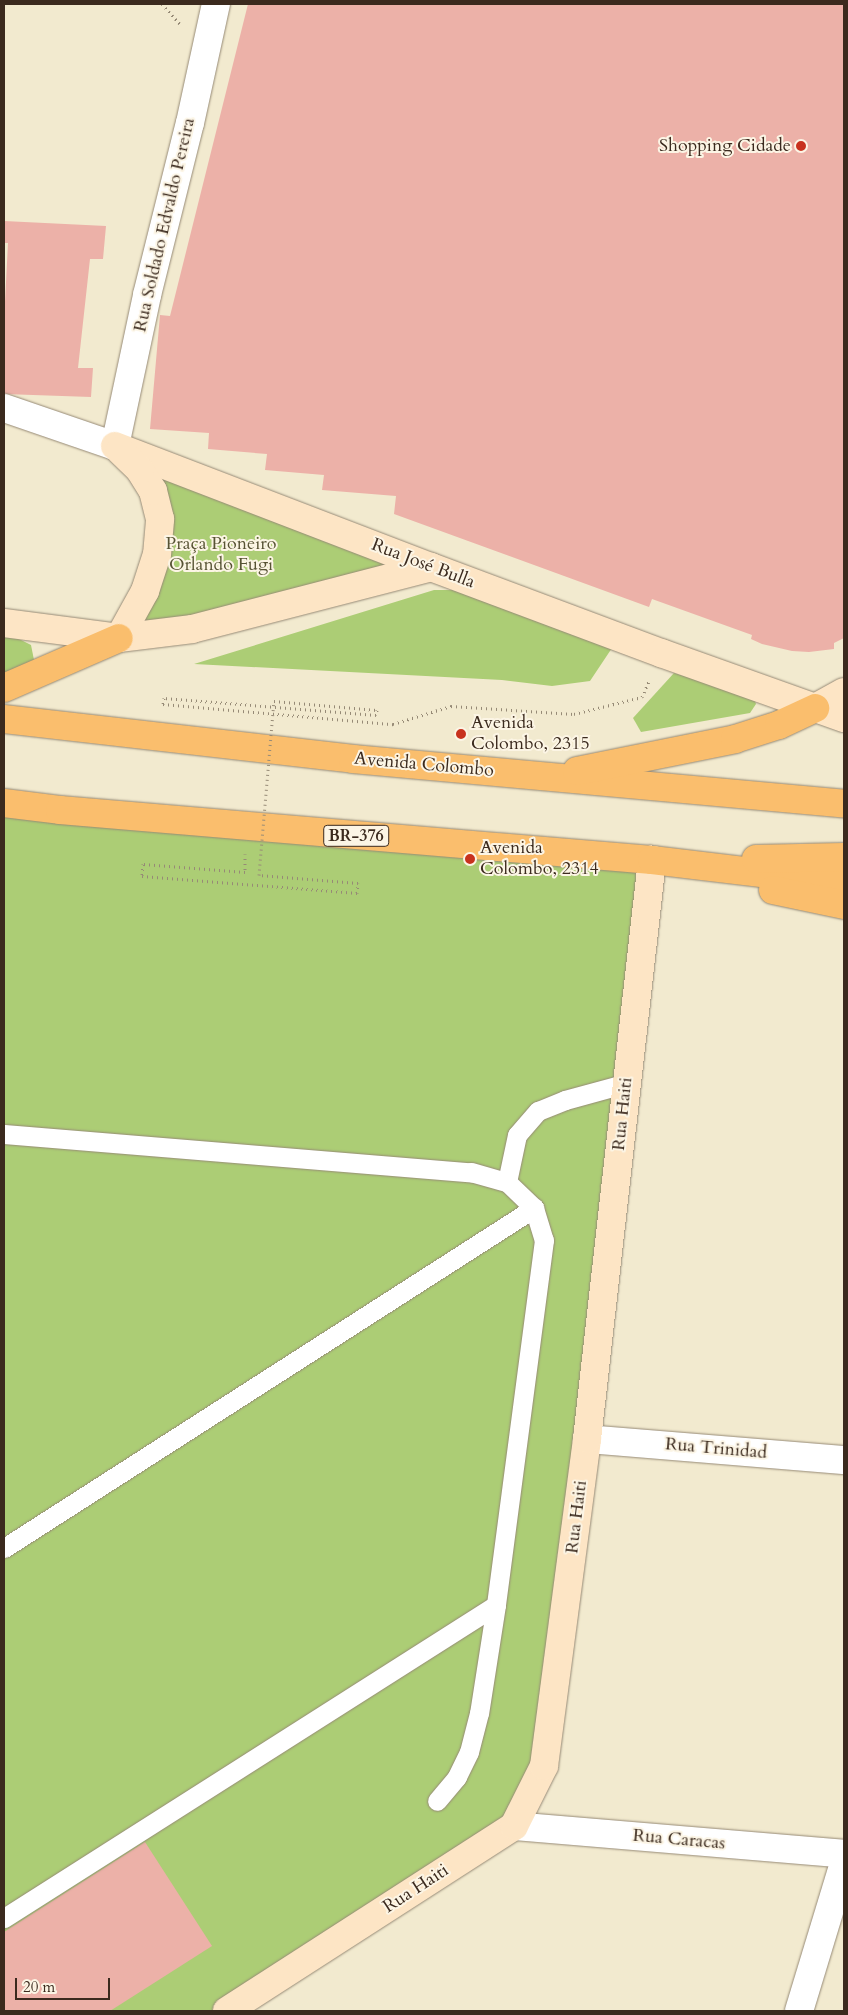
<!DOCTYPE html>
<meta charset="utf-8">
<style>
body{margin:0}
#map{position:relative;width:848px;height:2015px;overflow:hidden;background:#f2eacf;font-family:Cardo,serif}
div>[style]{position:absolute}
.green>*{inset:0;background:#accd75}
.building>*{inset:0;background:#ecb1a8}
.path>*{height:3px;margin-top:-1.5px;transform-origin:0;background:repeating-linear-gradient(90deg,#968a76 0 1px,transparent 0 5px)}
.roads{filter:drop-shadow(0 0 1px #968a76) drop-shadow(0 0 1px #968a76)}
.lane>*{height:19px;margin:-9.5px;padding:0 9.5px;transform-origin:9.5px;border-radius:9.5px;background:#fff}
.street>*{height:28px;margin:-14px;padding:0 14px;transform-origin:14px;border-radius:14px;background:#fff}
.secondary>*{height:28px;margin:-14px;padding:0 14px;transform-origin:14px;border-radius:14px;background:#fde5c5}
.primary>*{height:28px;margin:-14px;padding:0 14px;transform-origin:14px;border-radius:14px;background:#fabe6d}
.path-bridge>*{height:3px;margin-top:-1.5px;transform-origin:0;background:repeating-linear-gradient(90deg,#968a76 0 1px,transparent 0 5px)}
.dots>*{width:14px;height:14px;translate:-50% -50%;box-sizing:border-box;border:2px solid #fcf5e5;border-radius:50%}
span{translate:-50% -50%;white-space:nowrap;text-align:center;line-height:1.15;-webkit-text-stroke:4px #fcf5e5;paint-order:stroke}
.shield-label span{padding:1px 4px;background:#fcf5e5;border:1px solid;border-radius:4px;-webkit-text-stroke-width:0}
.shield-label{font-size:16px;color:#3b2a1e;font-weight:700}
.poi-label{font-size:18px;color:#3b2a1e}
.right{translate:-100% -50%;text-align:right}
.left{translate:0 -50%;text-align:left}
.street-label{font-size:18px;color:#3b2a1e}
.park-label{font-size:18px;color:#575334}
.frame{position:absolute;inset:0;border:5px solid #3b2a1e;pointer-events:none}
.scale{position:absolute;left:15px;top:1978px;width:95px;height:22px;box-sizing:border-box;border:2px solid #3b2a1e;border-top:0;padding-left:6px;font-size:15px;line-height:18px;white-space:nowrap;color:#3b2a1e;-webkit-text-stroke:4px #fcf5e5;paint-order:stroke}
</style>
<div id="map">
<div class="green">
<i style="clip-path:polygon(140px 470px,431px 567px,119px 638px,156px 557px)"></i>
<i style="clip-path:polygon(434px 590px,460px 590px,614px 645px,590px 681px,552px 686px,502px 680px,194px 664px)"></i>
<i style="clip-path:polygon(4px 636px,17px 638px,31px 645px,34px 660px,26px 672px,4px 675px)"></i>
<i style="clip-path:polygon(674px 673px,753px 695px,756px 704px,750px 713px,641px 732px,633px 718px)"></i>
<i style="clip-path:polygon(4px 814px,652px 860px,544px 1766px,514px 1826px,223px 2011px,4px 2011px)"></i>
</div>
<div class="building">
<i style="clip-path:polygon(248px 4px,844px 4px,844px 638px,834px 643px,834px 649px,809px 652px,792px 651px,762px 644px,751px 639px,752px 635px,652px 599px,649px 607px,394px 514px,396px 496px,322px 490px,324px 475px,265px 470px,267px 454px,208px 449px,209px 433px,150px 429px,160px 315px,170px 316px)"></i>
<i style="clip-path:polygon(4px 221px,106px 226px,103px 259px,90px 259px,78px 368px,93px 368px,91px 397px,4px 394px,4px 321px,8px 243px,4px 243px)"></i>
<i style="clip-path:polygon(145px 1842px,212px 1946px,110px 2011px,4px 2011px,4px 1932px)"></i>
</div>
<div class="path">
<i style="left:162px;top:4px;width:27px;rotate:48deg"></i>
<i style="left:274px;top:701px;width:103px;rotate:5deg"></i>
<i style="left:377px;top:710px;width:5px;rotate:101deg"></i>
<i style="left:376px;top:715px;width:213px;rotate:-175.4deg"></i>
<i style="left:164px;top:698px;width:6px;rotate:99deg"></i>
<i style="left:163px;top:704px;width:231px;rotate:5deg"></i>
<i style="left:393px;top:724px;width:61px;rotate:-17.2deg"></i>
<i style="left:451px;top:706px;width:123px;rotate:3.7deg"></i>
<i style="left:574px;top:714px;width:70px;rotate:-14deg"></i>
<i style="left:642px;top:697px;width:17px;rotate:-66deg"></i>
<i style="left:245px;top:854px;width:18px;rotate:90deg"></i>
<i style="left:245px;top:872px;width:102px;rotate:-175.5deg"></i>
<i style="left:143px;top:864px;width:12px;rotate:95deg"></i>
<i style="left:142px;top:876px;width:216px;rotate:4.5deg"></i>
<i style="left:357px;top:893px;width:10px;rotate:-84deg"></i>
<i style="left:358px;top:883px;width:99px;rotate:-175.4deg"></i>
</div>
<div class="roads">
<div class="lane">
<i style="left:4px;top:1134px;width:469px;rotate:4.7deg"></i>
<i style="left:471px;top:1172px;width:37px;rotate:16deg"></i>
<i style="left:507px;top:1182px;width:37px;rotate:44deg"></i>
<i style="left:534px;top:1208px;width:34px;rotate:73deg"></i>
<i style="left:544px;top:1240px;width:368px;rotate:97.5deg"></i>
<i style="left:496px;top:1605px;width:109px;rotate:98.9deg"></i>
<i style="left:479px;top:1713px;width:40px;rotate:104.4deg"></i>
<i style="left:469px;top:1752px;width:28px;rotate:116deg"></i>
<i style="left:457px;top:1777px;width:31px;rotate:130deg"></i>
<i style="left:507px;top:1182px;width:48px;rotate:-78deg"></i>
<i style="left:517px;top:1135px;width:32px;rotate:-49deg"></i>
<i style="left:538px;top:1111px;width:29px;rotate:-22deg"></i>
<i style="left:565px;top:1100px;width:64px;rotate:-15.3deg"></i>
<i style="left:4px;top:1548px;width:630px;rotate:-32.68deg"></i>
<i style="left:4px;top:1918px;width:583px;rotate:-32.46deg"></i>
</div>
<div class="street">
<i style="left:4px;top:408px;width:117px;rotate:18.9deg"></i>
<i style="left:115px;top:446px;width:154px;rotate:-78deg"></i>
<i style="left:147px;top:295px;width:177px;rotate:-76deg"></i>
<i style="left:190px;top:123px;width:122px;rotate:-77.7deg"></i>
<i style="left:587px;top:1439px;width:258px;rotate:4.7deg"></i>
<i style="left:514px;top:1826px;width:331px;rotate:4.8deg"></i>
<i style="left:799px;top:2011px;width:155px;rotate:-73.1deg"></i>
</div>
<div class="secondary">
<i style="left:115px;top:446px;width:338px;rotate:21deg"></i>
<i style="left:431px;top:567px;width:246px;rotate:20.5deg"></i>
<i style="left:661px;top:653px;width:194px;rotate:19.6deg"></i>
<i style="left:4px;top:623px;width:116px;rotate:7.4deg"></i>
<i style="left:119px;top:638px;width:74px;rotate:-7deg"></i>
<i style="left:192px;top:629px;width:247px;rotate:-14.5deg"></i>
<i style="left:119px;top:638px;width:54px;rotate:-61deg"></i>
<i style="left:145px;top:591px;width:38px;rotate:-72deg"></i>
<i style="left:157px;top:555px;width:36px;rotate:-85deg"></i>
<i style="left:160px;top:519px;width:29px;rotate:-104deg"></i>
<i style="left:153px;top:491px;width:25px;rotate:-122deg"></i>
<i style="left:140px;top:470px;width:28px;rotate:-136deg"></i>
<i style="left:815px;top:708px;width:33px;rotate:-29deg"></i>
<i style="left:227px;top:2011px;width:341px;rotate:-32.8deg"></i>
<i style="left:514px;top:1826px;width:67px;rotate:-63.4deg"></i>
<i style="left:544px;top:1766px;width:330px;rotate:-82.5deg"></i>
<i style="left:587px;top:1439px;width:583px;rotate:-83.59deg"></i>
</div>
<div class="primary">
<i style="left:4px;top:688px;width:125px;rotate:-23.5deg"></i>
<i style="left:4px;top:719px;width:351px;rotate:6.5deg"></i>
<i style="left:353px;top:759px;width:493px;rotate:5.2deg"></i>
<i style="left:577px;top:771px;width:161px;rotate:-11.4deg"></i>
<i style="left:735px;top:739px;width:46px;rotate:-17.7deg"></i>
<i style="left:779px;top:725px;width:40px;rotate:-25deg"></i>
<i style="left:4px;top:803px;width:56px;rotate:7.1deg"></i>
<i style="left:60px;top:810px;width:594px;rotate:4.83deg"></i>
<i style="left:652px;top:860px;width:193px;rotate:6.8deg"></i>
<i style="left:756px;top:859px;width:88px;rotate:-1.3deg"></i>
<i style="left:773px;top:890px;width:73px;rotate:11.9deg"></i>
</div>
</div>
<div class="path-bridge">
<i style="left:259px;top:875px;width:175px;rotate:-85.1deg"></i>
</div>
<div class="dots">
<i style="left:801px;top:146px;background:#c8321e"></i>
<i style="left:461px;top:734px;background:#c8321e"></i>
<i style="left:470px;top:859px;background:#c8321e"></i>
</div>
<div class="shield-label">
<span style="left:356px;top:836px">BR-376</span>
</div>
<div class="poi-label">
<span class="right" style="left:791px;top:146px">Shopping Cidade</span>
<span class="left" style="left:471px;top:734px">Avenida<br>Colombo, 2315</span>
<span class="left" style="left:480px;top:859px">Avenida<br>Colombo, 2314</span>
</div>
<div class="street-label">
<span style="left:165px;top:225px;rotate:-77deg">Rua Soldado Edvaldo Pereira</span>
<span style="left:423px;top:564px;rotate:21deg">Rua José Bulla</span>
<span style="left:424px;top:765px;rotate:5deg">Avenida Colombo</span>
<span style="left:623px;top:1114px;rotate:-84deg">Rua Haiti</span>
<span style="left:716px;top:1449px;rotate:5deg">Rua Trinidad</span>
<span style="left:577px;top:1517px;rotate:-83deg">Rua Haiti</span>
<span style="left:679px;top:1840px;rotate:5deg">Rua Caracas</span>
<span style="left:416px;top:1889px;rotate:-33deg">Rua Haiti</span>
</div>
<div class="park-label">
<span style="left:221px;top:555px">Praça Pioneiro<br>Orlando Fugi</span>
</div>
<div class="frame"></div>
<div class="scale">20 m</div>
</div>
